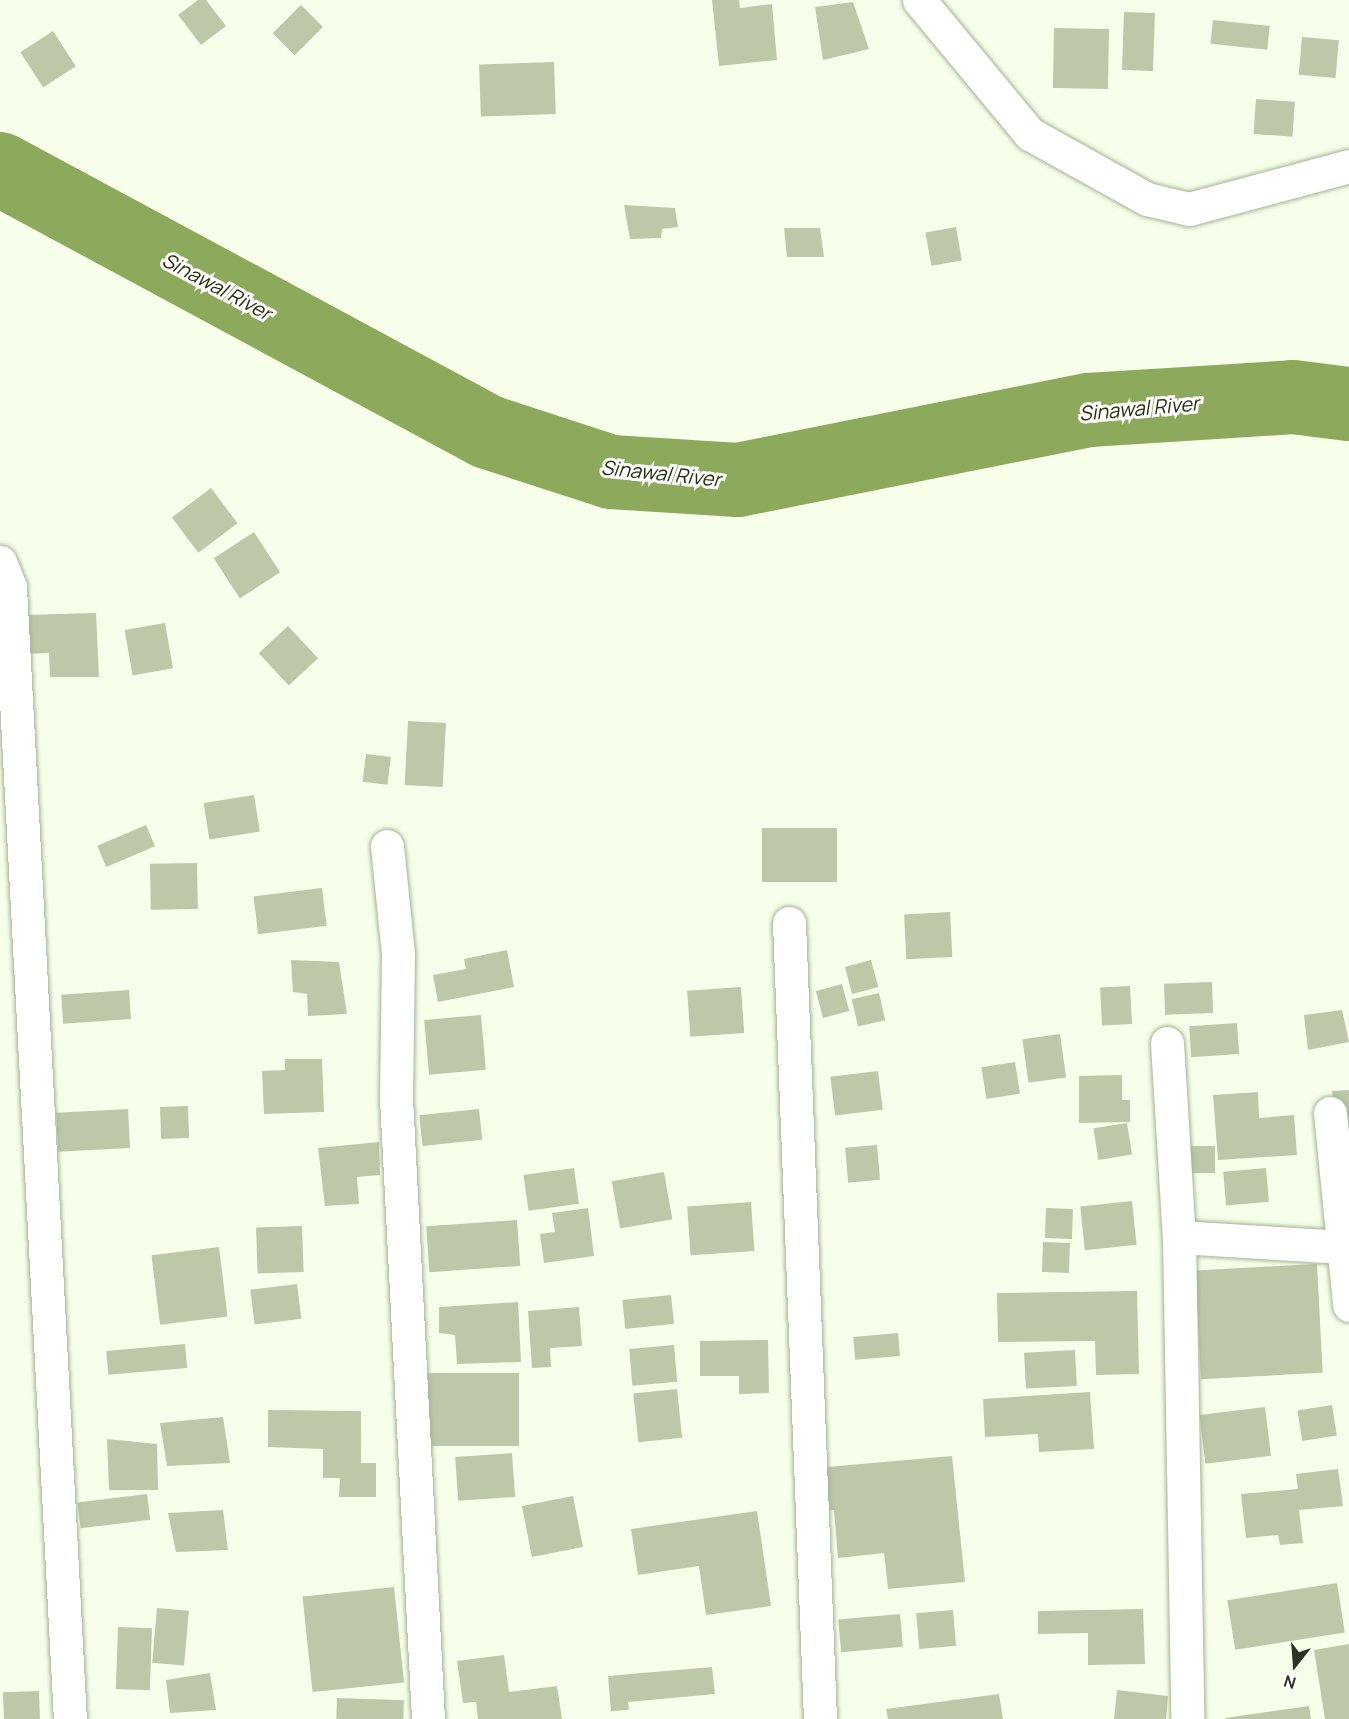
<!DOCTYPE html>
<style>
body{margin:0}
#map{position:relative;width:1349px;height:1719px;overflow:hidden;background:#f7ffeb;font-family:Manrope,sans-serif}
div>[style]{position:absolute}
.river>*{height:74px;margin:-37px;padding:0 37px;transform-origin:37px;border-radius:37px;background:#8da95b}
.building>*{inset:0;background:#bcc8a8;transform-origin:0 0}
.roads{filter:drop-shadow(0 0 2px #a5b292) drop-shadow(0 0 2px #a5b292)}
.minor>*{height:33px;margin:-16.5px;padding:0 16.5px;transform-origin:16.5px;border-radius:16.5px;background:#fff}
span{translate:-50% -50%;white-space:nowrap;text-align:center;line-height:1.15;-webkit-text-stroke:6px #fff;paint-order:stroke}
.water-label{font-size:20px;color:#25300e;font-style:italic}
.north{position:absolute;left:1265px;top:1635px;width:60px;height:60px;-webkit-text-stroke:4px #fff;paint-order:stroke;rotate:197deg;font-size:16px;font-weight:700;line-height:24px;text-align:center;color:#2e3326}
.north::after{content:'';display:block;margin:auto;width:21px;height:27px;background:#2e3326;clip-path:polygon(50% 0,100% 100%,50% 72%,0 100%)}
</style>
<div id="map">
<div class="river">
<i style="left:0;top:169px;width:554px;rotate:28.32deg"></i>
<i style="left:488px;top:432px;width:129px;rotate:18deg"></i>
<i style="left:611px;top:472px;width:127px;rotate:3.6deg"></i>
<i style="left:738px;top:480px;width:358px;rotate:-11.3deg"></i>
<i style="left:1089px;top:410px;width:204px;rotate:-3.6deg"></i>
<i style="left:1293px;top:397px;width:56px;rotate:7.1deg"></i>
</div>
<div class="building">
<i style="clip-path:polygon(198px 0,206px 0,226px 26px,201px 45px,178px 15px)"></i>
<i style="clip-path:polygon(712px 0,739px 0,740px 8px,772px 4px,777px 60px,719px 66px)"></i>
<i style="clip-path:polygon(853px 2px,869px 49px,823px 60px,815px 7px)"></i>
<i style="left:301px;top:5px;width:31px;height:40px;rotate:45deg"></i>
<i style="left:1124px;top:12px;width:31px;height:58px;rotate:2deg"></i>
<i style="left:1213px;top:20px;width:57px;height:24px;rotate:6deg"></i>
<i style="left:1054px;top:28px;width:55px;height:60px;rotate:1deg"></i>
<i style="left:53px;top:31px;width:42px;height:39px;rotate:57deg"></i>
<i style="left:1302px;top:37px;width:37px;height:38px;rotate:5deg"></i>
<i style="left:554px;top:62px;width:52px;height:75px;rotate:88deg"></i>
<i style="left:1256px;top:99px;width:39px;height:35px;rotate:4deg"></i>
<i style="clip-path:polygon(624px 205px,675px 208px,678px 227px,662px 229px,661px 238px,630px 239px)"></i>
<i style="left:956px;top:227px;width:34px;height:31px;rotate:80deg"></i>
<i style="clip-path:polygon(784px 228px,820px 228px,824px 257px,787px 257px)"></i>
<i style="left:211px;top:488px;width:44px;height:49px;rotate:53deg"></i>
<i style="left:254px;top:532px;width:48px;height:48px;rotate:57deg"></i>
<i style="clip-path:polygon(96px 613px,99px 677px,50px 677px,49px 653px,24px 654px,23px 615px)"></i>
<i style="left:165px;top:623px;width:46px;height:41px;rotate:80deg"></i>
<i style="left:288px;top:626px;width:44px;height:40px;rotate:47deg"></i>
<i style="left:408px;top:721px;width:38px;height:64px;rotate:3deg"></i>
<i style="left:366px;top:754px;width:25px;height:28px;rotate:7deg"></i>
<i style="left:254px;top:795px;width:37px;height:51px;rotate:81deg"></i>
<i style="left:146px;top:825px;width:23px;height:53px;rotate:67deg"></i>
<i style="left:762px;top:828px;width:75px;height:54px"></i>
<i style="left:197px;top:863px;width:46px;height:47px;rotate:89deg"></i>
<i style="left:322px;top:888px;width:38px;height:69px;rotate:83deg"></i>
<i style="left:950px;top:912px;width:45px;height:46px;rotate:87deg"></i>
<i style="clip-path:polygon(507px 950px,514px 987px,438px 1002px,433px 975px,466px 969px,464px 959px)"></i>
<i style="clip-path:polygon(291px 960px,339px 962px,347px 1014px,308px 1016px,307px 994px,293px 992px)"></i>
<i style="left:871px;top:960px;width:28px;height:27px;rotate:75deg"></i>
<i style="left:1212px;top:982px;width:31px;height:48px;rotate:88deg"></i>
<i style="left:842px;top:984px;width:28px;height:27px;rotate:75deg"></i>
<i style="left:1130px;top:986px;width:38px;height:30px;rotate:87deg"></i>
<i style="left:741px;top:987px;width:46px;height:54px;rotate:86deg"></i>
<i style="left:129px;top:990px;width:29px;height:68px;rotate:86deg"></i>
<i style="left:879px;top:993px;width:28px;height:28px;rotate:77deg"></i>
<i style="clip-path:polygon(1342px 1010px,1349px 1042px,1308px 1050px,1304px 1015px)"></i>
<i style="left:481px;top:1015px;width:55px;height:57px;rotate:85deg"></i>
<i style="left:1237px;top:1023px;width:31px;height:48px;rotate:86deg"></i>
<i style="left:1060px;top:1034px;width:44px;height:38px;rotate:82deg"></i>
<i style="clip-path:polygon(285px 1059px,322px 1059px,324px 1112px,264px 1114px,262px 1071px,285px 1070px)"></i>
<i style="left:1015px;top:1062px;width:32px;height:34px;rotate:81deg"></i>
<i style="left:878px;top:1071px;width:39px;height:48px;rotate:83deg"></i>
<i style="clip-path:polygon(1122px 1075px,1122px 1100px,1130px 1100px,1130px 1122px,1079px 1123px,1079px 1076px)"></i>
<i style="clip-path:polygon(1349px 1090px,1349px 1124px,1337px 1125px,1332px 1091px)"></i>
<i style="clip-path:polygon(1258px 1092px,1259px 1118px,1294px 1115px,1297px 1155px,1218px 1160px,1213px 1095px)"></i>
<i style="left:188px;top:1106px;width:32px;height:28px;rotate:88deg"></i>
<i style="left:128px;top:1109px;width:39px;height:72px;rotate:87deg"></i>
<i style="left:479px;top:1109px;width:31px;height:60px;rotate:84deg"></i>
<i style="left:1127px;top:1123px;width:32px;height:34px;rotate:81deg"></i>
<i style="clip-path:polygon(379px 1142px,380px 1175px,357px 1177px,359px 1204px,325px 1206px,318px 1148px)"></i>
<i style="left:877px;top:1145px;width:35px;height:32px;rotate:85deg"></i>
<i style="left:1187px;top:1146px;width:28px;height:27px"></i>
<i style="left:574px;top:1168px;width:36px;height:51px;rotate:82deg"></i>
<i style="left:1266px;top:1168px;width:34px;height:43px;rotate:85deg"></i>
<i style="left:664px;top:1172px;width:48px;height:53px;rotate:80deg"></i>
<i style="left:1132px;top:1201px;width:44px;height:52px;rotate:84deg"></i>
<i style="left:751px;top:1202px;width:49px;height:64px;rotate:86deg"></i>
<i style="clip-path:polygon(588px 1208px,594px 1256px,544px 1263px,540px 1234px,555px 1232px,552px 1213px)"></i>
<i style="left:1046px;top:1208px;width:27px;height:30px;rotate:2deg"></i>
<i style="left:517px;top:1220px;width:46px;height:91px;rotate:86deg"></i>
<i style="left:302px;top:1226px;width:46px;height:46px;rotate:88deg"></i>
<i style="left:1043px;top:1242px;width:27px;height:30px;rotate:2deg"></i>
<i style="left:219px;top:1247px;width:70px;height:68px;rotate:83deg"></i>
<i style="left:1317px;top:1264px;width:109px;height:122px;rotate:87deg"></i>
<i style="left:297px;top:1284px;width:35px;height:47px;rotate:83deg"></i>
<i style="clip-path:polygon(1137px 1291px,1139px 1374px,1096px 1375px,1095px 1341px,998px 1342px,997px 1293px)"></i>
<i style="left:671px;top:1295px;width:29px;height:49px;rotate:84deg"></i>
<i style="clip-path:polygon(518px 1302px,521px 1362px,457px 1364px,455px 1335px,439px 1333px,439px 1307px)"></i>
<i style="clip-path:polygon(579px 1307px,582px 1346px,550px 1348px,551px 1367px,532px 1368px,528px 1311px)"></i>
<i style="left:898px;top:1333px;width:23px;height:45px;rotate:85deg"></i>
<i style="clip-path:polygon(768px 1340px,769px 1393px,739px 1394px,739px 1376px,700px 1376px,700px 1341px)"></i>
<i style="left:185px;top:1344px;width:24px;height:79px;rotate:85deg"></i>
<i style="left:674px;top:1345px;width:37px;height:45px;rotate:85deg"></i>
<i style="left:1075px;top:1350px;width:36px;height:51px;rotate:87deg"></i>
<i style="left:428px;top:1373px;width:91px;height:73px"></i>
<i style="left:677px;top:1389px;width:49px;height:44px;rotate:84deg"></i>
<i style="clip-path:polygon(1090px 1392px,1094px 1449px,1039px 1452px,1038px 1434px,985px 1437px,983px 1399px)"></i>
<i style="left:1332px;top:1405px;width:31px;height:35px;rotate:81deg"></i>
<i style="left:1265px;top:1407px;width:49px;height:66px;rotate:83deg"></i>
<i style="clip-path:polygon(268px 1410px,361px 1411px,361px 1463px,376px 1463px,376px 1497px,339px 1497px,340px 1478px,323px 1478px,323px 1449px,268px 1447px)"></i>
<i style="clip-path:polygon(223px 1417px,230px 1463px,167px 1466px,160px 1423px)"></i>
<i style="clip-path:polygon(107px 1439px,157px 1444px,158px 1490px,109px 1490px)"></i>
<i style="left:512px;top:1453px;width:44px;height:57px;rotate:86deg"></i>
<i style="clip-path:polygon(952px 1456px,965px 1582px,888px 1589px,884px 1553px,838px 1558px,834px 1510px,821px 1511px,816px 1468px)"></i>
<i style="clip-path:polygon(1338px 1469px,1343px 1506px,1299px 1510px,1303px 1543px,1280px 1545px,1278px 1535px,1246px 1538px,1241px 1494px,1298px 1489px,1296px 1474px)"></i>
<i style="left:147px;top:1494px;width:26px;height:70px;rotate:83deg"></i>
<i style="left:573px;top:1496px;width:52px;height:52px;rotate:79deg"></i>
<i style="clip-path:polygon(223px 1510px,228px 1550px,176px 1552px,168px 1513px)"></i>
<i style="clip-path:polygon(757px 1511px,771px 1606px,706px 1615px,699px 1566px,638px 1575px,631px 1529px)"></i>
<i style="left:1337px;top:1583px;width:50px;height:111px;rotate:81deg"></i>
<i style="left:394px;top:1587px;width:96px;height:92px;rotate:84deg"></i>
<i style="left:157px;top:1608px;width:32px;height:55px;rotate:5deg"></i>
<i style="clip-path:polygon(1143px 1609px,1145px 1664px,1088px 1665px,1088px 1633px,1038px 1634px,1038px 1611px)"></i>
<i style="left:953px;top:1610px;width:36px;height:37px;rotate:85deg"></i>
<i style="left:900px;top:1614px;width:33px;height:62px;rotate:85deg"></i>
<i style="left:118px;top:1627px;width:34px;height:62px;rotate:2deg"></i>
<i style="clip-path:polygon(1349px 1644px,1349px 1719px,1325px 1719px,1314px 1650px)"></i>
<i style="clip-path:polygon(504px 1655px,509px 1692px,557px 1686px,562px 1719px,478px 1719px,476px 1702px,463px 1703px,457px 1661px)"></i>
<i style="clip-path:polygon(712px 1667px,715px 1694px,628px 1702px,629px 1710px,611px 1711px,608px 1676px)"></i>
<i style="clip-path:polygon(210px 1673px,216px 1710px,170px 1713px,166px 1680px)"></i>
<i style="clip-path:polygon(1117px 1690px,1168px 1696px,1166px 1719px,1114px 1719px)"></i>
<i style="left:39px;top:1691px;width:28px;height:36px;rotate:88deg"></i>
<i style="clip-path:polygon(999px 1694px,1003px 1719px,888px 1719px,886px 1709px)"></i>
<i style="left:337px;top:1698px;width:67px;height:21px;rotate:2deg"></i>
<i style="clip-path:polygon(1309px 1706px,1311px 1719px,1225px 1719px,1225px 1718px)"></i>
</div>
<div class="roads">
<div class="minor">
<i style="left:919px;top:0;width:174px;rotate:50.4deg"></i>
<i style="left:1030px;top:134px;width:134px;rotate:29.1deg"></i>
<i style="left:1147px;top:199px;width:43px;rotate:13.4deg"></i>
<i style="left:1189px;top:209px;width:166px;rotate:-15deg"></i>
<i style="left:0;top:562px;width:27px;rotate:68deg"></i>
<i style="left:10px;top:587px;width:1134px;rotate:86.97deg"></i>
<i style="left:387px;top:846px;width:109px;rotate:84.2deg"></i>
<i style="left:398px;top:954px;width:144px;rotate:90.8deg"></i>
<i style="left:396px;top:1098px;width:622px;rotate:87.05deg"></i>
<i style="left:789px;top:923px;width:797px;rotate:87.77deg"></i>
<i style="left:1167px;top:1043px;width:194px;rotate:86.5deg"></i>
<i style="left:1179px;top:1237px;width:482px;rotate:89deg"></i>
<i style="left:1330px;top:1113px;width:193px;rotate:84.3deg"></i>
<i style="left:1179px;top:1237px;width:164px;rotate:3.5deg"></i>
</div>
</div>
<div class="water-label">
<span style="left:217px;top:286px;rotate:28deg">Sinawal River</span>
<span style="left:1139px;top:408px;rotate:-5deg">Sinawal River</span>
<span style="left:661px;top:473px;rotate:6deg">Sinawal River</span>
</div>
<div class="north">N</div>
</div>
